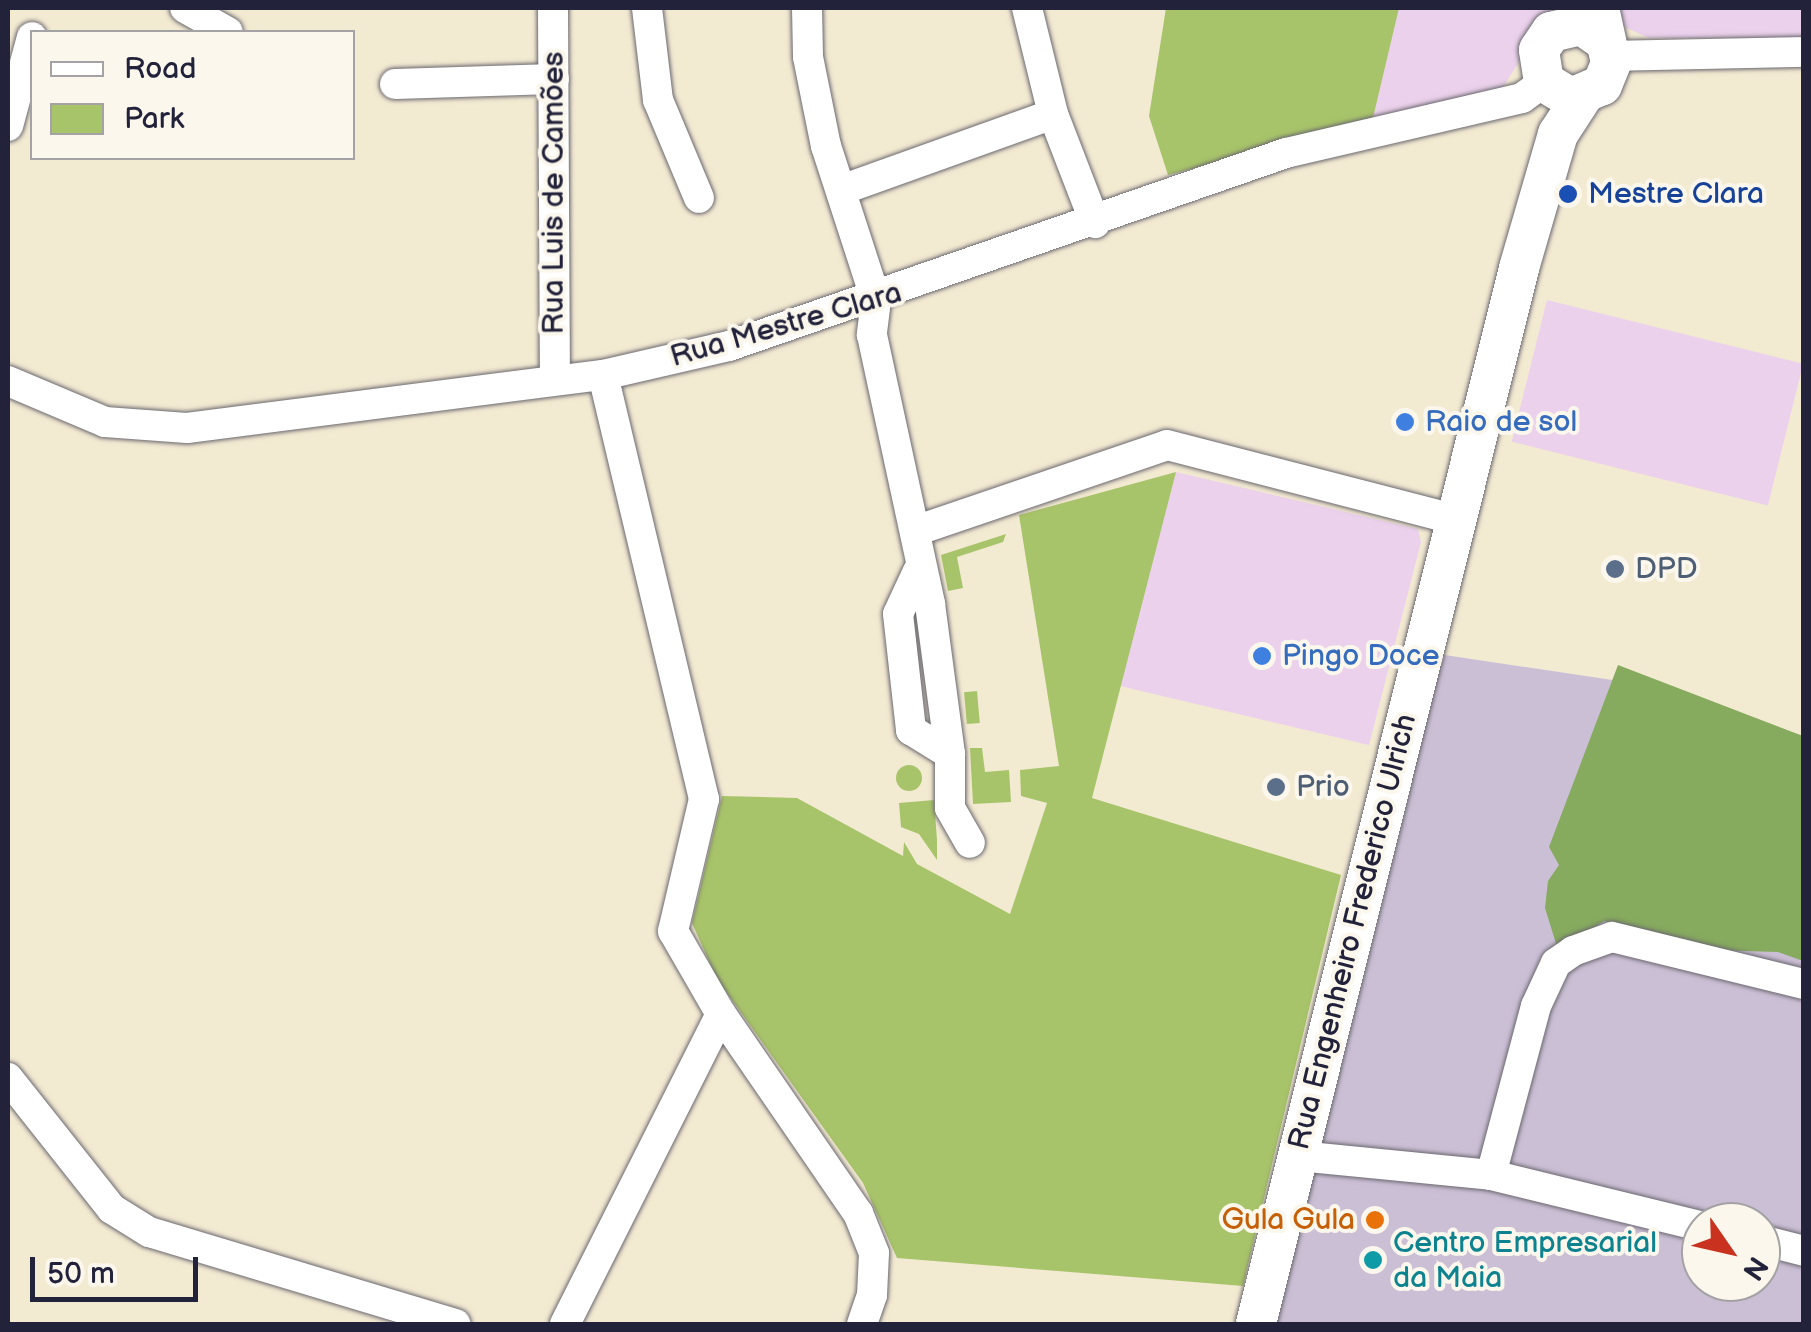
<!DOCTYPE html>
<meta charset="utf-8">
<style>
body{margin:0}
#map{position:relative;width:1811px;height:1332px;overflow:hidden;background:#f3ead2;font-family:"Balsamiq Sans",sans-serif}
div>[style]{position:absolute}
.built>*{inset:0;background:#ebd1eb;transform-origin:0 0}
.industrial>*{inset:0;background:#cbbfd5}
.green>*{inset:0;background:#a8c46a;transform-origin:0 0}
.round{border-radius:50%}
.forest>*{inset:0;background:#86aa5e}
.roads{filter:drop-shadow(0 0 2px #6b6870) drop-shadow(0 0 2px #6b6870)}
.minor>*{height:30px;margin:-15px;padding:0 15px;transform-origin:15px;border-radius:15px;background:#fff}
.major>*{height:40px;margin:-20px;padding:0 20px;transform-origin:20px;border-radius:20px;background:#fff}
.dots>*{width:28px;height:28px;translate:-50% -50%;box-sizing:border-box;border:5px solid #fbf7ec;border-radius:50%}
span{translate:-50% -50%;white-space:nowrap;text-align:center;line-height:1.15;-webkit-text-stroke:8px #fbf7ec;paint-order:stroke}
.street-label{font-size:30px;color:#22223b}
.transit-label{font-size:30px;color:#164399}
.left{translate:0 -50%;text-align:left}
.shop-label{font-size:30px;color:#366cbe}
.service-label{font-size:30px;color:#4e5e75}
.food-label{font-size:30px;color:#c56008}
.right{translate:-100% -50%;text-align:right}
.culture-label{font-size:30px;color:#0d838f}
.frame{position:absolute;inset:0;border:10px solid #22223b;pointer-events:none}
.legend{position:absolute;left:30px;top:30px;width:325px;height:130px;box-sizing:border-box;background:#fbf7ec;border:2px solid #a4a2a5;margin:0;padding:12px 18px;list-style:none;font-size:30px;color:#22223b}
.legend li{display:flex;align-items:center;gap:20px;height:50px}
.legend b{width:50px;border:2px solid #a4a2a5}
.north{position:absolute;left:1681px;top:1202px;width:100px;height:100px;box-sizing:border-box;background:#fbf7ec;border:2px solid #a4a2a5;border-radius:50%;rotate:124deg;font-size:28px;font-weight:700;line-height:40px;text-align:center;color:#22223b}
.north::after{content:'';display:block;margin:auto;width:35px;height:45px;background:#c8321e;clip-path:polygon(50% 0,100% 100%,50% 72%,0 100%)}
.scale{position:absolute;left:30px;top:1257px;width:168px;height:45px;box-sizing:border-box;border:5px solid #22223b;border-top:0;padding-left:12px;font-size:30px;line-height:35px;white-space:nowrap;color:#22223b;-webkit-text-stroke:8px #fbf7ec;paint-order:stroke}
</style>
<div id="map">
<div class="built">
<i style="clip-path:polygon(1396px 8px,1553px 8px,1500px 92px,1372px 122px)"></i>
<i style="clip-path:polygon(1609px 8px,1803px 8px,1803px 38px,1649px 38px,1622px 26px)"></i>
<i style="left:1547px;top:300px;width:264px;height:146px;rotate:14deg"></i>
<i style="clip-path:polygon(1176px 472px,1418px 529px,1421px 542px,1369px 745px,1120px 686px)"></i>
</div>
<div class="industrial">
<i style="clip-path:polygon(evenodd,1438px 654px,1619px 681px,1803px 748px,1803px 1324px,1272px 1324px,1438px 654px,1701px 1222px,1761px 1222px,1761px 1282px,1701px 1282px,1701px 1222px)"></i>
</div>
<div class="green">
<i style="clip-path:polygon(1166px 8px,1399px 8px,1372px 122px,1168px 175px,1149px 116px)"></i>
<i style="clip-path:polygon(1176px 472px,1092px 798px,1341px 875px,1243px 1286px,897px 1258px,863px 1183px,717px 979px,692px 923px,722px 796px,797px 798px,903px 856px,904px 842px,917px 864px,1010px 914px,1047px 803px,1021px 796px,1020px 770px,1059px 766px,1019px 515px)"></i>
<i style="clip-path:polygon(1006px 534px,1003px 542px,957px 557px,963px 588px,948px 591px,941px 555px)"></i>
<i style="left:977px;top:691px;width:32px;height:13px;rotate:85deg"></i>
<i style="clip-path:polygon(970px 748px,982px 748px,985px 772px,1009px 770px,1011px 802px,973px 804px)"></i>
<i class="round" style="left:896px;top:765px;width:26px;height:26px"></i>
<i style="clip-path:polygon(934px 800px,937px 840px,937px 860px,919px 834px,901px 827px,899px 803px)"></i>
</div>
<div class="forest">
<i style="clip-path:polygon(1618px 665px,1803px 736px,1803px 961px,1778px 952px,1708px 950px,1604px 921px,1558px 950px,1545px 908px,1548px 881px,1559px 865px,1549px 847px)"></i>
</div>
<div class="roads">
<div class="minor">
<i style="left:185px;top:8px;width:49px;rotate:29.2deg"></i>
<i style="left:553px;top:8px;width:370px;rotate:89.7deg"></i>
<i style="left:647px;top:8px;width:93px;rotate:83.2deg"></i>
<i style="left:658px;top:100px;width:106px;rotate:67.3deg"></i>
<i style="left:807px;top:8px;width:49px;rotate:88.8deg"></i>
<i style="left:808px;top:57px;width:91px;rotate:78.6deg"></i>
<i style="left:826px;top:146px;width:162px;rotate:72deg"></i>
<i style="left:876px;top:300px;width:35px;rotate:97deg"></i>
<i style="left:872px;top:335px;width:275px;rotate:77.8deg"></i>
<i style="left:930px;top:604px;width:151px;rotate:82.4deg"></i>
<i style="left:950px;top:754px;width:54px;rotate:90deg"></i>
<i style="left:950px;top:808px;width:40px;rotate:60.3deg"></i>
<i style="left:1027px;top:8px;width:109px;rotate:76.2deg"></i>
<i style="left:1053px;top:114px;width:117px;rotate:68.9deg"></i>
<i style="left:1610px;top:56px;width:194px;rotate:-1.2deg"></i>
<i style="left:395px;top:84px;width:159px;rotate:-1.8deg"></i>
<i style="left:8px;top:126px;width:92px;rotate:-74.9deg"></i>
<i style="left:841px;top:190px;width:225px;rotate:-19.7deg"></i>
<i style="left:603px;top:375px;width:436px;rotate:76.6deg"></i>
<i style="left:704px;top:799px;width:136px;rotate:103.2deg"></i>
<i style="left:673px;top:931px;width:96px;rotate:60deg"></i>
<i style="left:721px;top:1014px;width:242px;rotate:55.5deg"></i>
<i style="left:858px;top:1213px;width:43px;rotate:68.2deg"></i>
<i style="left:874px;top:1253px;width:42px;rotate:92.7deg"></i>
<i style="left:872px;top:1295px;width:31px;rotate:109deg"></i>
<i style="left:8px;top:381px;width:105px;rotate:22.9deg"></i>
<i style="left:105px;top:422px;width:82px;rotate:4.2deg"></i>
<i style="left:187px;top:428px;width:419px;rotate:-7.3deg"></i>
<i style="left:603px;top:375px;width:129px;rotate:-13deg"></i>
<i style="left:729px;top:346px;width:589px;rotate:-19.11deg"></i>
<i style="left:1286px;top:153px;width:242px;rotate:-13.1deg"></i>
<i style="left:1522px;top:98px;width:27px;rotate:-36deg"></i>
<i style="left:915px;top:531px;width:266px;rotate:-18.8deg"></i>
<i style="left:1167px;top:445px;width:296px;rotate:14.5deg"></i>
<i style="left:918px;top:571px;width:47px;rotate:114.9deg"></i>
<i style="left:898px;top:614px;width:117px;rotate:83.6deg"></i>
<i style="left:911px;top:730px;width:46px;rotate:31.6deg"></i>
<i style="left:8px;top:1078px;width:167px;rotate:51.6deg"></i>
<i style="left:112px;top:1209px;width:44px;rotate:31.9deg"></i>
<i style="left:149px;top:1232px;width:320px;rotate:16.7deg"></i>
<i style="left:1298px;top:1156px;width:194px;rotate:5.6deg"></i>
<i style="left:1491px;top:1175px;width:216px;rotate:13.7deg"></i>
<i style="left:1491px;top:1175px;width:175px;rotate:-75.1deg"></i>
<i style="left:1536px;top:1006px;width:47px;rotate:-65.1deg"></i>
<i style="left:1556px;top:963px;width:21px;rotate:-35deg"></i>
<i style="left:1573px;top:951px;width:41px;rotate:-19.7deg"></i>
<i style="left:1612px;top:937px;width:198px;rotate:13.8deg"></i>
<i style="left:1761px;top:1240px;width:44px;rotate:14.3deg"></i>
<i style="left:565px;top:1324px;width:347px;rotate:-63.3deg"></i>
</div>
<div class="major">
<i style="left:1599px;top:8px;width:56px;rotate:77.7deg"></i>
<i style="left:1611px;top:63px;width:24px;rotate:112deg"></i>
<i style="left:1602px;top:85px;width:34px;rotate:157deg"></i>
<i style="left:1571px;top:98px;width:31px;rotate:-149deg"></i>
<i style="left:1544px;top:82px;width:32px;rotate:-99deg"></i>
<i style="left:1539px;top:50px;width:22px;rotate:-56deg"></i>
<i style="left:1551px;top:32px;width:32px;rotate:-13deg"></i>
<i style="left:1582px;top:25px;width:28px;rotate:35deg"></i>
<i style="left:1256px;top:1324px;width:1088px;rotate:-76.01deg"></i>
<i style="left:1519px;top:268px;width:140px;rotate:-73.8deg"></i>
<i style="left:1558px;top:134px;width:44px;rotate:-57deg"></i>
</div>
</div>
<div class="dots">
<i style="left:1568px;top:194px;background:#1a4fb4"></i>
<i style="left:1405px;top:422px;background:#3f7fe0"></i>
<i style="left:1615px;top:569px;background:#5c6f8a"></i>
<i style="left:1262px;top:656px;background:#3f7fe0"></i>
<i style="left:1276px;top:787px;background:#5c6f8a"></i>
<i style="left:1375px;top:1220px;background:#e8710a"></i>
<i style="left:1373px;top:1260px;background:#0f9aa8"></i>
</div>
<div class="street-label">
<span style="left:554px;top:193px;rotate:-90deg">Rua Luis de Camões</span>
<span style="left:786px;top:325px;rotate:-16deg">Rua Mestre Clara</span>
<span style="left:1353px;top:932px;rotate:-76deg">Rua Engenheiro Frederico Ulrich</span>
</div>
<div class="transit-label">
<span class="left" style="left:1588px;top:194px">Mestre Clara</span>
</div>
<div class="shop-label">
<span class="left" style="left:1425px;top:422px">Raio de sol</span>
<span class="left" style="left:1282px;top:656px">Pingo Doce</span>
</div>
<div class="service-label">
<span class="left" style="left:1635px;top:569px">DPD</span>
<span class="left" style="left:1296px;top:787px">Prio</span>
</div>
<div class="food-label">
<span class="right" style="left:1355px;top:1220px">Gula Gula</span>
</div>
<div class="culture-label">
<span class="left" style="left:1393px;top:1260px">Centro Empresarial<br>da Maia</span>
</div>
<div class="frame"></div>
<ul class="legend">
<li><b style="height:12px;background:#fff"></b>Road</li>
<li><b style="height:28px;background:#a8c46a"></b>Park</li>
</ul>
<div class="north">N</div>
<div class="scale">50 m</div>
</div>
